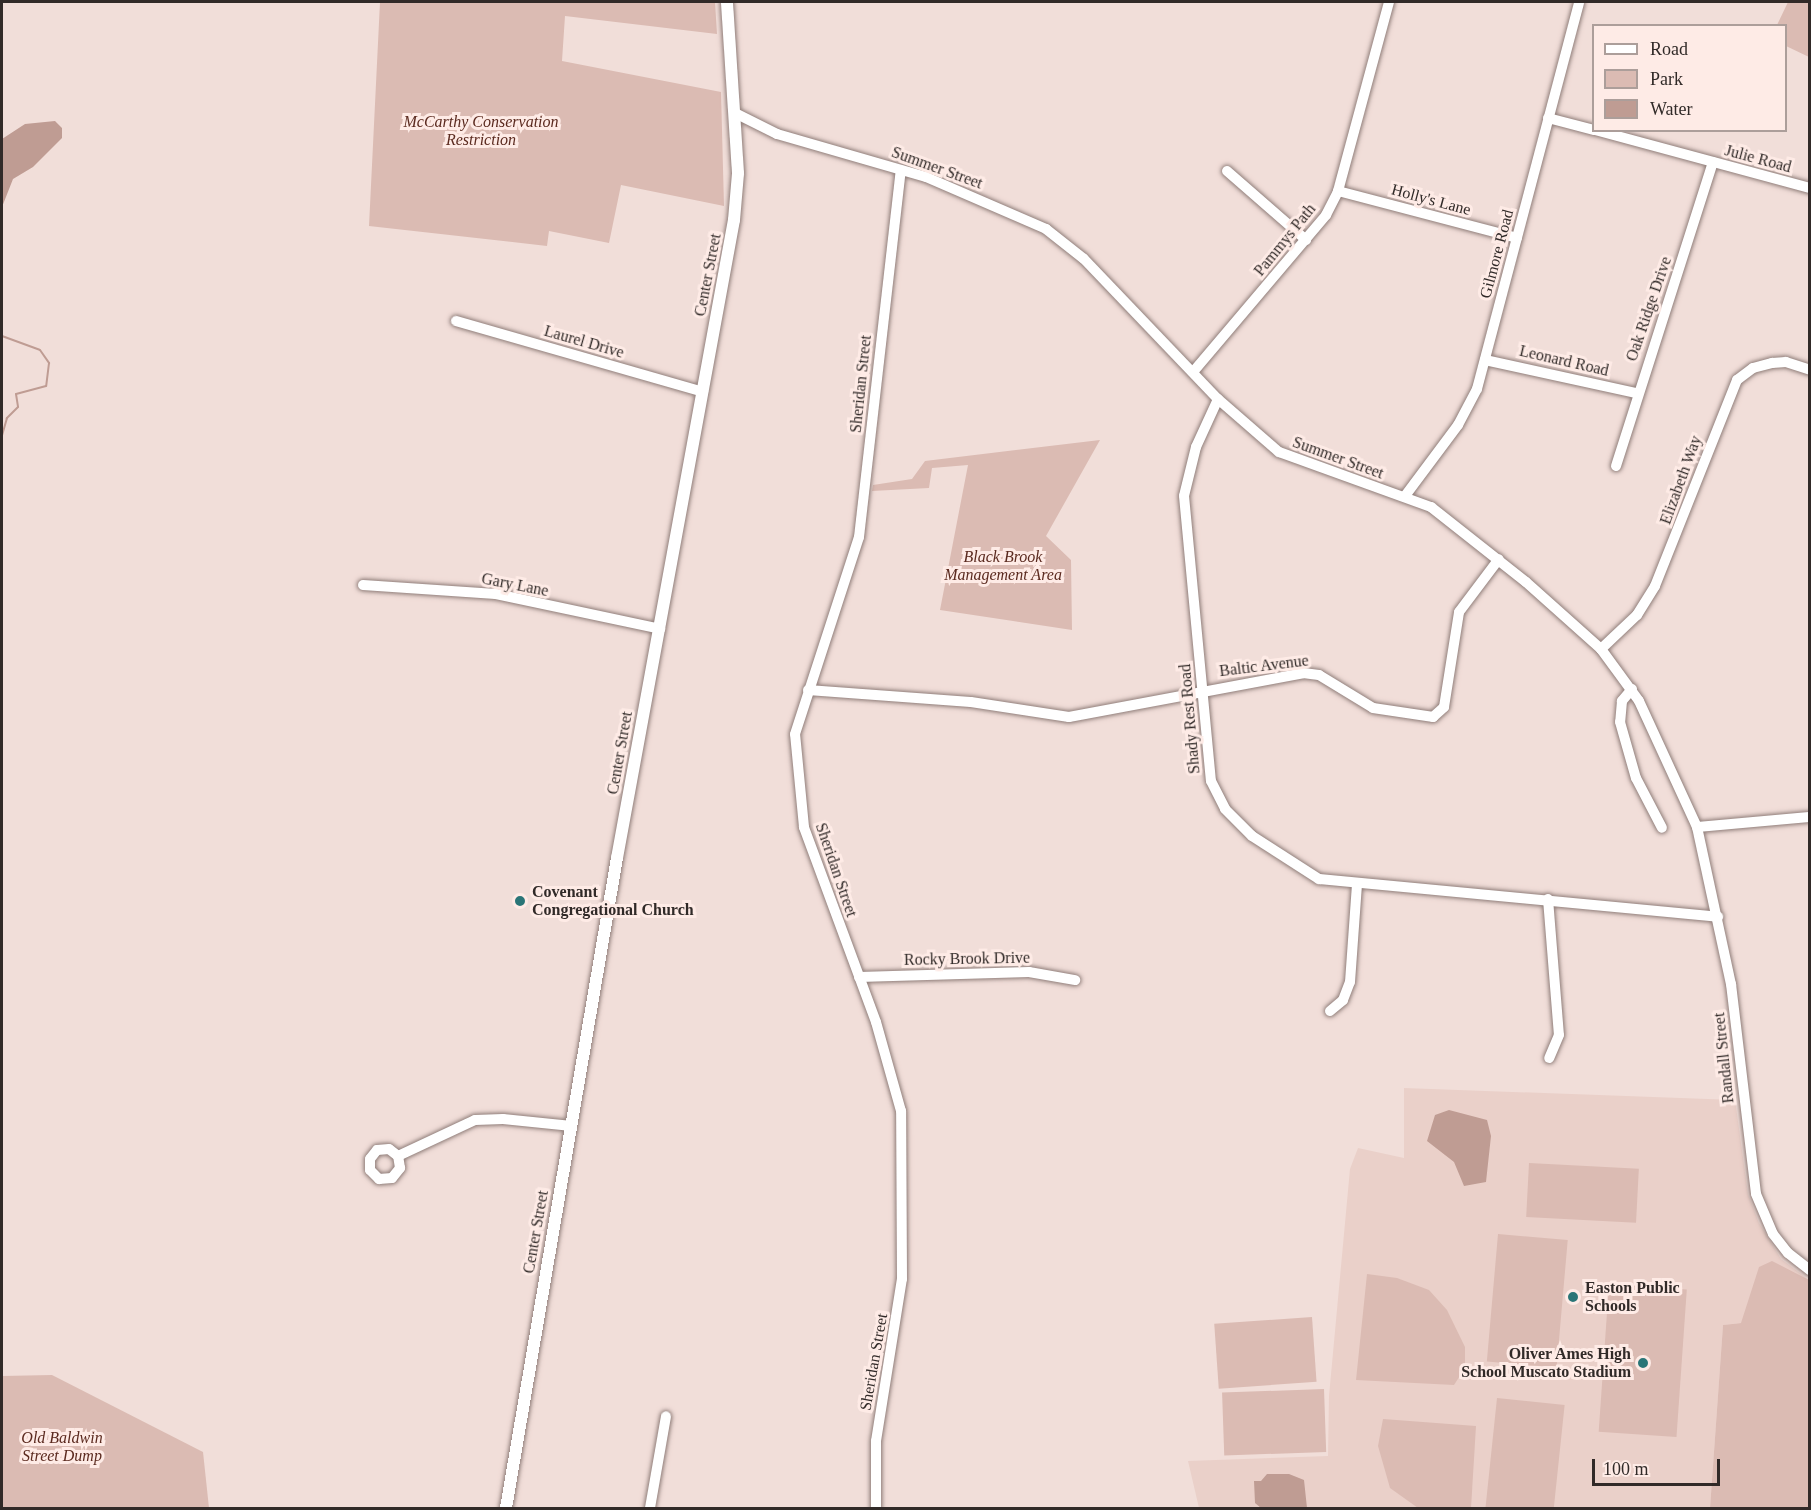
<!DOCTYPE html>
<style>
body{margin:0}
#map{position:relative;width:1811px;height:1510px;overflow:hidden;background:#f1ded9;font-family:Georgia,serif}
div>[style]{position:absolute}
.built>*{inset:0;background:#ead0c9}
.green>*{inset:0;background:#dbbbb3;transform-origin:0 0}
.water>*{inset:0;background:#bf9c93}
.stream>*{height:2px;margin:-1px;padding:0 1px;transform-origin:1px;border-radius:1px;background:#bf9c93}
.roads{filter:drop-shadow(0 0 2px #907e7a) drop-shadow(0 0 2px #907e7a)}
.minor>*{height:10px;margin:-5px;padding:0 5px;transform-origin:5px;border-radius:5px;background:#fff}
.major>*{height:12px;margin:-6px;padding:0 6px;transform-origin:6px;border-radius:6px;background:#fff}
.dots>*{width:16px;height:16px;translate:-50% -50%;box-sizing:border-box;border:3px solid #feebe6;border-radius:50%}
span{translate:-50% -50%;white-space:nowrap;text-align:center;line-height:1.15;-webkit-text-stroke:6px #feebe6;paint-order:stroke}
.park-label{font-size:16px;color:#5b2a1f;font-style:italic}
.street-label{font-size:16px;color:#312a28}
.poi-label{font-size:16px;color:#312a28;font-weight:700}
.left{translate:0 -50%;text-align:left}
.right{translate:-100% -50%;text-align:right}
.frame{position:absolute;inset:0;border:3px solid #312a28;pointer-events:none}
.legend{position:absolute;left:1592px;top:24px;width:195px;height:108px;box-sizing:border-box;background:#feebe6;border:2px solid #ac9e9a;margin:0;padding:8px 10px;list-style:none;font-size:18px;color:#312a28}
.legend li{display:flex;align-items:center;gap:12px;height:30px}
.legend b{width:30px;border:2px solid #ac9e9a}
.scale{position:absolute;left:1592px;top:1459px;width:128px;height:27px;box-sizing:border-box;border:3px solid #312a28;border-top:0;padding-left:8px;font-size:18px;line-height:21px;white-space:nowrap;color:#312a28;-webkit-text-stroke:4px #feebe6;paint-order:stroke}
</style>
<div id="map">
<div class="built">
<i style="clip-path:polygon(1404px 1088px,1735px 1100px,1748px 1194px,1759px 1223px,1781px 1259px,1809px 1280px,1809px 1315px,1723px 1325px,1710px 1508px,1199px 1508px,1188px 1461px,1328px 1456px,1329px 1396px,1350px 1169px,1358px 1148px,1404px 1158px)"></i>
</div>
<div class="green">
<i style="clip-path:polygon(380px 2px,715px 2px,717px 34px,565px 16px,562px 61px,721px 92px,724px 206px,621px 185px,609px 243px,549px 231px,547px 246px,369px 226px)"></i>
<i style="clip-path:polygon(1788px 2px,1809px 2px,1809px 57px,1786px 46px,1786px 26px,1777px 25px)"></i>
<i style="clip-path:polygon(1100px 440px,1046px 536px,1071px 560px,1072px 630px,940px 610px,968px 465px,932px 468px,929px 488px,872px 491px,873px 485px,912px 479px,925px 461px)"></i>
<i style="left:1529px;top:1163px;width:110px;height:54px;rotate:3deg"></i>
<i style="left:1498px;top:1234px;width:70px;height:128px;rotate:5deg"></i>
<i style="clip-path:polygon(1772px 1261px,1809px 1280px,1809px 1508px,1710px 1508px,1723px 1325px,1741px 1323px,1759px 1267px)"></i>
<i style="clip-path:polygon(1367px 1274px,1397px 1278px,1429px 1290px,1447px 1310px,1465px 1347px,1465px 1368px,1454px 1385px,1356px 1380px)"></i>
<i style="left:1609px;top:1284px;width:78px;height:148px;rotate:4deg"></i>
<i style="left:1312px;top:1317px;width:65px;height:98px;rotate:86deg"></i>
<i style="clip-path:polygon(52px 1375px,203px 1452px,209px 1508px,2px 1508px,2px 1376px)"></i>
<i style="left:1324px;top:1389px;width:63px;height:102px;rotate:88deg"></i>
<i style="left:1497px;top:1398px;width:68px;height:111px;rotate:6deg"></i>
<i style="clip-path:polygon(1383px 1419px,1476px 1426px,1471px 1508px,1418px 1508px,1390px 1488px,1378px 1446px)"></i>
</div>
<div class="water">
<i style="clip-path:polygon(55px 121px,62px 128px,62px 138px,33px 167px,13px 179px,2px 207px,2px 139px,25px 124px)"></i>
<i style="clip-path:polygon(1449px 1110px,1487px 1120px,1491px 1136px,1486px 1182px,1464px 1186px,1454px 1162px,1427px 1141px,1435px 1115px)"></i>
<i style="clip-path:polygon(1267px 1474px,1289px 1474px,1304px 1480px,1307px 1508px,1261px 1508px,1255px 1503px,1254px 1481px,1261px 1481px)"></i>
</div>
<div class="stream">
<i style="left:2px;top:336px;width:40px;rotate:20.2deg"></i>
<i style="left:40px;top:350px;width:16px;rotate:55deg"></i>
<i style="left:49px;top:363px;width:23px;rotate:97deg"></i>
<i style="left:46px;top:386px;width:31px;rotate:165deg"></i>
<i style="left:16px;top:394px;width:13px;rotate:81deg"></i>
<i style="left:18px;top:407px;width:16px;rotate:135deg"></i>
<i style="left:7px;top:418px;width:18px;rotate:106deg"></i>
</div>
<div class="roads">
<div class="minor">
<i style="left:735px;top:113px;width:47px;rotate:26.6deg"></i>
<i style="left:777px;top:134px;width:155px;rotate:16.1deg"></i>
<i style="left:926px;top:177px;width:131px;rotate:23.4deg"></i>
<i style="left:1046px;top:229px;width:48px;rotate:38.3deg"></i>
<i style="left:1084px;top:259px;width:194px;rotate:46.3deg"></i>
<i style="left:1218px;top:399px;width:81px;rotate:41deg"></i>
<i style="left:1279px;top:452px;width:162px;rotate:19.9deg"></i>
<i style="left:1431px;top:507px;width:121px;rotate:38.3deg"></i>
<i style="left:1526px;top:582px;width:101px;rotate:41.8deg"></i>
<i style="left:1601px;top:649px;width:64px;rotate:53.8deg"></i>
<i style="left:1639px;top:701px;width:139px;rotate:65.3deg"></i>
<i style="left:1697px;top:827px;width:161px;rotate:77.8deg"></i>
<i style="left:1731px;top:984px;width:211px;rotate:83.2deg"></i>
<i style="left:1756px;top:1194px;width:43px;rotate:67deg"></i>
<i style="left:1773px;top:1234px;width:24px;rotate:52deg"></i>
<i style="left:1788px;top:1253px;width:28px;rotate:38deg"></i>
<i style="left:1548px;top:118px;width:48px;rotate:14.6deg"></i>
<i style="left:1595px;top:130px;width:223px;rotate:15.1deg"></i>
<i style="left:1227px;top:171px;width:105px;rotate:41.1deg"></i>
<i style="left:1338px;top:191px;width:185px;rotate:14.7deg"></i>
<i style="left:456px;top:321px;width:257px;rotate:16deg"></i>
<i style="left:1485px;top:360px;width:155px;rotate:12.3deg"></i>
<i style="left:1193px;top:372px;width:206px;rotate:-49.7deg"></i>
<i style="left:1326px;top:215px;width:27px;rotate:-63deg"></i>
<i style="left:1338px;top:191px;width:196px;rotate:-74.9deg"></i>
<i style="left:1218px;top:399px;width:53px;rotate:114.6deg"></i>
<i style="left:1196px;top:447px;width:50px;rotate:103.8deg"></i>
<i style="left:1184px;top:496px;width:286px;rotate:84.6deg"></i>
<i style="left:1211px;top:781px;width:31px;rotate:63deg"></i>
<i style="left:1225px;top:809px;width:38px;rotate:45deg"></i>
<i style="left:1252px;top:836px;width:80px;rotate:32.7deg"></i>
<i style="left:1319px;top:879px;width:401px;rotate:5.4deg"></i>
<i style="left:1616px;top:466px;width:319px;rotate:-72.3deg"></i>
<i style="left:1405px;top:496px;width:89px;rotate:-53.3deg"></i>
<i style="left:1458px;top:425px;width:41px;rotate:-62.2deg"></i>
<i style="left:1477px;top:389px;width:400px;rotate:-75.2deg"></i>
<i style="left:363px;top:585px;width:133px;rotate:3.9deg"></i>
<i style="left:496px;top:594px;width:168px;rotate:12deg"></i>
<i style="left:1601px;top:649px;width:50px;rotate:-43.4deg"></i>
<i style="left:1637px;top:615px;width:34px;rotate:-58deg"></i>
<i style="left:1655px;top:586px;width:222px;rotate:-68.3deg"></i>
<i style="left:1737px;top:380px;width:20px;rotate:-37deg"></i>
<i style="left:1753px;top:368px;width:20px;rotate:-15deg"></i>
<i style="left:1772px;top:363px;width:14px;rotate:-4deg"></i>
<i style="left:1786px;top:362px;width:25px;rotate:18deg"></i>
<i style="left:1632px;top:689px;width:16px;rotate:130deg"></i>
<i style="left:1622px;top:701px;width:21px;rotate:95deg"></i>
<i style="left:1620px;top:722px;width:58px;rotate:74.1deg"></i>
<i style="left:1636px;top:778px;width:56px;rotate:62.5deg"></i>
<i style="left:808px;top:690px;width:163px;rotate:4.2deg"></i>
<i style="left:971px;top:702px;width:99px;rotate:8.7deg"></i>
<i style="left:1069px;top:717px;width:238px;rotate:-10.6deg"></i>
<i style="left:1303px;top:673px;width:16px;rotate:7deg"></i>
<i style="left:1319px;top:675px;width:63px;rotate:31.4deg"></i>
<i style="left:1373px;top:708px;width:61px;rotate:8.5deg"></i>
<i style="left:1433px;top:717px;width:15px;rotate:-42deg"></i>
<i style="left:1444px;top:707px;width:96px;rotate:-81deg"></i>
<i style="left:1459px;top:612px;width:66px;rotate:-53deg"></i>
<i style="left:1697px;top:827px;width:113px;rotate:-5.1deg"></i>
<i style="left:1548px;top:899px;width:136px;rotate:85.4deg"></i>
<i style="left:1559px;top:1035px;width:25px;rotate:113deg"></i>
<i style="left:859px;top:977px;width:170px;rotate:-1.7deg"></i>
<i style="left:1029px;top:972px;width:47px;rotate:9.9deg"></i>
<i style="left:1330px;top:1011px;width:17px;rotate:-40deg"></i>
<i style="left:1343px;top:1000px;width:19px;rotate:-69deg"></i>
<i style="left:1350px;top:982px;width:97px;rotate:-85.9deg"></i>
<i style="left:398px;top:1156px;width:11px;rotate:-142deg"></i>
<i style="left:389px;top:1149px;width:12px;rotate:175deg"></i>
<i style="left:377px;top:1150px;width:11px;rotate:128deg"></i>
<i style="left:370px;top:1159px;width:11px;rotate:90deg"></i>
<i style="left:370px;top:1170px;width:13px;rotate:45deg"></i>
<i style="left:379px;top:1179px;width:13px;rotate:-4deg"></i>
<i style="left:392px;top:1178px;width:13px;rotate:-51deg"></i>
<i style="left:400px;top:1168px;width:12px;rotate:-99deg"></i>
<i style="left:398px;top:1156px;width:85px;rotate:-25.1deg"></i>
<i style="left:475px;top:1120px;width:28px;rotate:-2deg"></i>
<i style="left:503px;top:1119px;width:69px;rotate:5.8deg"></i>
<i style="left:650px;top:1508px;width:93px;rotate:-80.1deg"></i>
<i style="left:876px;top:1508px;width:67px;rotate:-90deg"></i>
<i style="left:876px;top:1441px;width:164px;rotate:-80.9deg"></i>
<i style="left:902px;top:1279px;width:168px;rotate:-90.3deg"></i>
<i style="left:901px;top:1111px;width:92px;rotate:-105.7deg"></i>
<i style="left:876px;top:1022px;width:208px;rotate:-110.3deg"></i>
<i style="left:804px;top:827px;width:93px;rotate:-95.5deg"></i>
<i style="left:795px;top:734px;width:207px;rotate:-72deg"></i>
<i style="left:859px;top:537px;width:369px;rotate:-83.5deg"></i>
</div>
<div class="major">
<i style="left:506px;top:1508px;width:659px;rotate:-80.31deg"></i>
<i style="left:617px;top:858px;width:649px;rotate:-79.61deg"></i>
<i style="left:734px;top:220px;width:47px;rotate:-85.1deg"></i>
<i style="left:738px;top:173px;width:171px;rotate:-93.7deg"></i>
</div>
</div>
<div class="dots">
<i style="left:520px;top:901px;background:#2a7577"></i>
<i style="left:1573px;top:1297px;background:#2a7577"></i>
<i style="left:1643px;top:1363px;background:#2a7577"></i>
</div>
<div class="park-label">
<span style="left:481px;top:131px">McCarthy Conservation<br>Restriction</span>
<span style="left:1003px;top:566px">Black Brook<br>Management Area</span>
<span style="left:62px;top:1447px">Old Baldwin<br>Street Dump</span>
</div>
<div class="street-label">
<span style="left:1758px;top:159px;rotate:15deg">Julie Road</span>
<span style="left:937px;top:168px;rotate:20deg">Summer Street</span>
<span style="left:1431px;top:200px;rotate:15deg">Holly's Lane</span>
<span style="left:1285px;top:240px;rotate:-51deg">Pammys Path</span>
<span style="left:1497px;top:254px;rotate:-75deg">Gilmore Road</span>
<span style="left:708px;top:275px;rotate:-79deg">Center Street</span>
<span style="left:1649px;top:309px;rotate:-71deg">Oak Ridge Drive</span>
<span style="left:584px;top:342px;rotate:16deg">Laurel Drive</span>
<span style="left:1564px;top:361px;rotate:13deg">Leonard Road</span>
<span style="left:861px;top:384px;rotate:-84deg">Sheridan Street</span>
<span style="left:1338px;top:458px;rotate:20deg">Summer Street</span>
<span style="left:1681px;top:480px;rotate:-70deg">Elizabeth Way</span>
<span style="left:515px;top:585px;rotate:11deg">Gary Lane</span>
<span style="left:1264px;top:666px;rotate:-7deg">Baltic Avenue</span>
<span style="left:1190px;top:719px;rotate:-95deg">Shady Rest Road</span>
<span style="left:620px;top:753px;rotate:-80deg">Center Street</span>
<span style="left:836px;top:870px;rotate:71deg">Sheridan Street</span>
<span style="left:967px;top:959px;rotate:-1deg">Rocky Brook Drive</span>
<span style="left:1724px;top:1058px;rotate:-96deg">Randall Street</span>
<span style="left:536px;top:1232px;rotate:-80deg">Center Street</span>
<span style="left:874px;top:1362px;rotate:-80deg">Sheridan Street</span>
</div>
<div class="poi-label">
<span class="left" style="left:532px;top:901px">Covenant<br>Congregational Church</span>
<span class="left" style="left:1585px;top:1297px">Easton Public<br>Schools</span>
<span class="right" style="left:1631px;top:1363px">Oliver Ames High<br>School Muscato Stadium</span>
</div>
<div class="frame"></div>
<ul class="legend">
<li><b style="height:8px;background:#fff"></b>Road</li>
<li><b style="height:16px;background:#dbbbb3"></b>Park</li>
<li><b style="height:16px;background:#bf9c93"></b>Water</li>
</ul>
<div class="scale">100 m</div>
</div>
